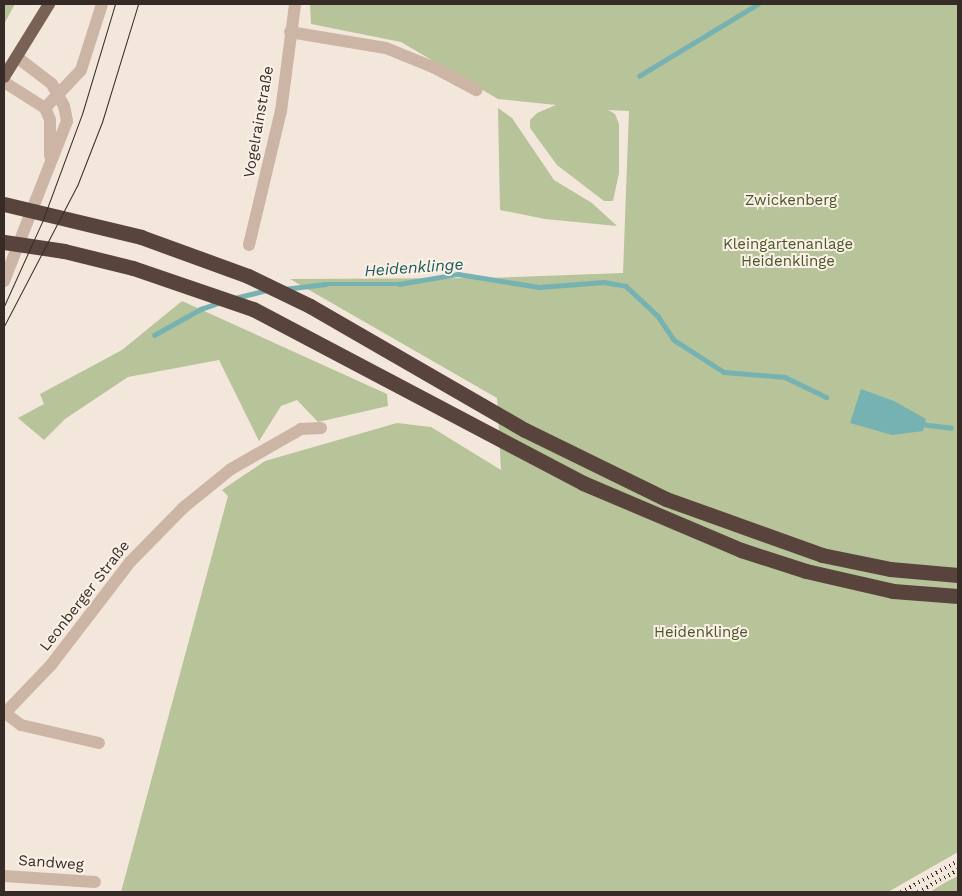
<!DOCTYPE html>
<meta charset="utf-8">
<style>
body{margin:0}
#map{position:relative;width:962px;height:896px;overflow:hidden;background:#f3e6da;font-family:"Work Sans",sans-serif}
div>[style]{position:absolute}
.green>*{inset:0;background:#b7c399}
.water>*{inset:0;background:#76b2b2}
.stream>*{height:4.5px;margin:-2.25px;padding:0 2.25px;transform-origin:2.25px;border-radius:2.25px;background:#76b2b2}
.minor>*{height:12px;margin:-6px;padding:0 6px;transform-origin:6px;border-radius:6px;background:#ccb5a5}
.major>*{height:12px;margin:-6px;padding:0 6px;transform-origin:6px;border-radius:6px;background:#7a6156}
.highway>*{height:15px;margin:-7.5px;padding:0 7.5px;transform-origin:7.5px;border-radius:7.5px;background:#59443d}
.tram>*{height:1px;margin:-0.5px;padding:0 0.5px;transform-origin:0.5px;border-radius:0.5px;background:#372b27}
.rail>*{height:4px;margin-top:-2px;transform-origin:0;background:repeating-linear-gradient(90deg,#372b27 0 1px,transparent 0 5px)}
span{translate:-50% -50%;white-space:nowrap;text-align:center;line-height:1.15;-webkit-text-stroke:4px #fbf0e6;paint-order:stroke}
.street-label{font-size:15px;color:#372b27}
.park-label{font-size:15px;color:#485729}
.water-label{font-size:16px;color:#195a5c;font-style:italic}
.frame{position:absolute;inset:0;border:5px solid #372b27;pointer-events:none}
</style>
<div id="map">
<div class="green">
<i style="clip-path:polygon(4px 4px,15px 4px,4px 24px)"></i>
<i style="clip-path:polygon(310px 4px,958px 4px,958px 852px,888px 892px,121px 892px,228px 496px,222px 490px,265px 461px,397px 423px,431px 427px,501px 470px,497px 398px,290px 279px,489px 278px,623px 273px,629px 111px,608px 110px,615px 114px,619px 124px,619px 173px,613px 201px,604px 201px,557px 165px,530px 128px,530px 120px,537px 113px,556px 105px,498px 99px,401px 42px,311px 24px)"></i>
<i style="clip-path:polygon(498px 108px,512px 118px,554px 180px,592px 203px,617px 226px,545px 219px,500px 210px)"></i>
<i style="clip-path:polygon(182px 301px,387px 394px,388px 406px,318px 422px,297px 400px,281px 406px,259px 441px,219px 360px,128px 377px,65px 419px,44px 440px,18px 418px,44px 404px,40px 394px,122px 350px)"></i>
<i style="clip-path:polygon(958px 876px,958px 892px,930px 892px,946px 882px)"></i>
</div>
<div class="water">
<i style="clip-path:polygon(861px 389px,894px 401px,926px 419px,923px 431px,892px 435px,850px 423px)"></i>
</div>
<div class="stream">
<i style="left:639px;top:76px;width:139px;rotate:-31.2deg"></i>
<i style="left:284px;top:289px;width:42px;rotate:-6.8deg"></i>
<i style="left:326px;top:284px;width:73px"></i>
<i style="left:399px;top:284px;width:60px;rotate:-9.6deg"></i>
<i style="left:458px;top:274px;width:82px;rotate:9.1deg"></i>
<i style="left:539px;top:287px;width:65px;rotate:-4.4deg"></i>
<i style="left:604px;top:282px;width:22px;rotate:10deg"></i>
<i style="left:626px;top:286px;width:44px;rotate:43.2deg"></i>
<i style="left:658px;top:316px;width:29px;rotate:56deg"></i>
<i style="left:674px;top:340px;width:59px;rotate:32.6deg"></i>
<i style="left:724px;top:372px;width:61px;rotate:4.7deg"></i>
<i style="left:785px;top:377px;width:46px;rotate:26deg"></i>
<i style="left:235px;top:298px;width:33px;rotate:-14deg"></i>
<i style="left:154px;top:335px;width:54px;rotate:-29deg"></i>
<i style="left:201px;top:309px;width:21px;rotate:-19deg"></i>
<i style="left:920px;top:424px;width:31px;rotate:7deg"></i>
</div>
<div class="minor">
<i style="left:290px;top:32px;width:97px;rotate:9.5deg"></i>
<i style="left:386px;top:48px;width:53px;rotate:22.2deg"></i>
<i style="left:435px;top:68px;width:47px;rotate:28.2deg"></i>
<i style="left:4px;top:82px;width:49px;rotate:32.4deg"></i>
<i style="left:45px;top:108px;width:13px;rotate:67deg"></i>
<i style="left:50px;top:120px;width:36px;rotate:90deg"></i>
<i style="left:45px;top:108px;width:52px;rotate:-46.5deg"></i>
<i style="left:81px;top:70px;width:69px;rotate:-72.3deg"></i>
<i style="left:249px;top:245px;width:138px;rotate:-76.6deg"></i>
<i style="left:281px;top:111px;width:108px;rotate:-82.5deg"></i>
<i style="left:4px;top:281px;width:172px;rotate:-68.5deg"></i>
<i style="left:67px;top:121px;width:15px;rotate:-101deg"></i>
<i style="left:64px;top:106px;width:25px;rotate:-119deg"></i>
<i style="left:52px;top:84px;width:43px;rotate:-142.6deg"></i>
<i style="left:5px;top:713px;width:20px;rotate:37deg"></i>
<i style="left:21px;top:725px;width:80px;rotate:13deg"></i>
<i style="left:4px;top:714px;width:68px;rotate:-46.2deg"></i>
<i style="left:51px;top:665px;width:130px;rotate:-52.5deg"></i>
<i style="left:130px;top:562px;width:76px;rotate:-45.5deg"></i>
<i style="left:183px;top:508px;width:62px;rotate:-39.1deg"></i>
<i style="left:231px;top:469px;width:81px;rotate:-29.7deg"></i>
<i style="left:301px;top:429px;width:20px;rotate:-3deg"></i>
<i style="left:4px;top:876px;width:91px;rotate:3.8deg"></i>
</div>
<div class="major">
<i style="left:4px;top:77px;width:86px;rotate:-58.3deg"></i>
</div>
<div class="highway">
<i style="left:4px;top:204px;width:141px;rotate:13.5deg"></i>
<i style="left:141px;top:237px;width:114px;rotate:20deg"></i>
<i style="left:248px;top:276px;width:69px;rotate:25.8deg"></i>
<i style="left:310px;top:306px;width:248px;rotate:30deg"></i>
<i style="left:525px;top:430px;width:157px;rotate:26.1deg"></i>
<i style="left:666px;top:499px;width:166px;rotate:19.7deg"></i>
<i style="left:822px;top:555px;width:69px;rotate:11.6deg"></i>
<i style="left:890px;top:569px;width:68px;rotate:5deg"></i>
<i style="left:4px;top:242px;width:61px;rotate:8.5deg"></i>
<i style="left:64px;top:251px;width:71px;rotate:13.8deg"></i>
<i style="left:133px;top:268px;width:127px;rotate:18.9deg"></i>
<i style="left:253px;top:309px;width:373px;rotate:27.8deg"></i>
<i style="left:583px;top:483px;width:172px;rotate:23deg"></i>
<i style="left:741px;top:550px;width:68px;rotate:17.9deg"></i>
<i style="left:806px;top:571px;width:89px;rotate:12.9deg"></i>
<i style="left:893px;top:591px;width:65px;rotate:4.4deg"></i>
</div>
<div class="tram">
<i style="left:4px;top:306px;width:92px;rotate:-65.7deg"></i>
<i style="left:42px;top:222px;width:115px;rotate:-69.7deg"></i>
<i style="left:82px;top:114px;width:115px;rotate:-73.3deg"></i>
<i style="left:4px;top:326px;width:158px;rotate:-62.5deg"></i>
<i style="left:77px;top:186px;width:69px;rotate:-68.7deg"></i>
<i style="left:102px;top:122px;width:123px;rotate:-73deg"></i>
</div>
<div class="rail">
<i style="left:901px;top:892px;width:65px;rotate:-28.5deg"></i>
<i style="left:918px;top:892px;width:46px;rotate:-28.8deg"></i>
</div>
<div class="street-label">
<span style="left:259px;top:122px;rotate:-80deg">Vogelrainstraße</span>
<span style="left:85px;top:596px;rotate:-52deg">Leonberger Straße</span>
<span style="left:51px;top:863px;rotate:4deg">Sandweg</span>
</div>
<div class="park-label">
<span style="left:791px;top:201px">Zwickenberg</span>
<span style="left:788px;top:253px">Kleingartenanlage<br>Heidenklinge</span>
<span style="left:701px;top:633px">Heidenklinge</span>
</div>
<div class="water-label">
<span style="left:414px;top:268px;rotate:-4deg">Heidenklinge</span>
</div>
<div class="frame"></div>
</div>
